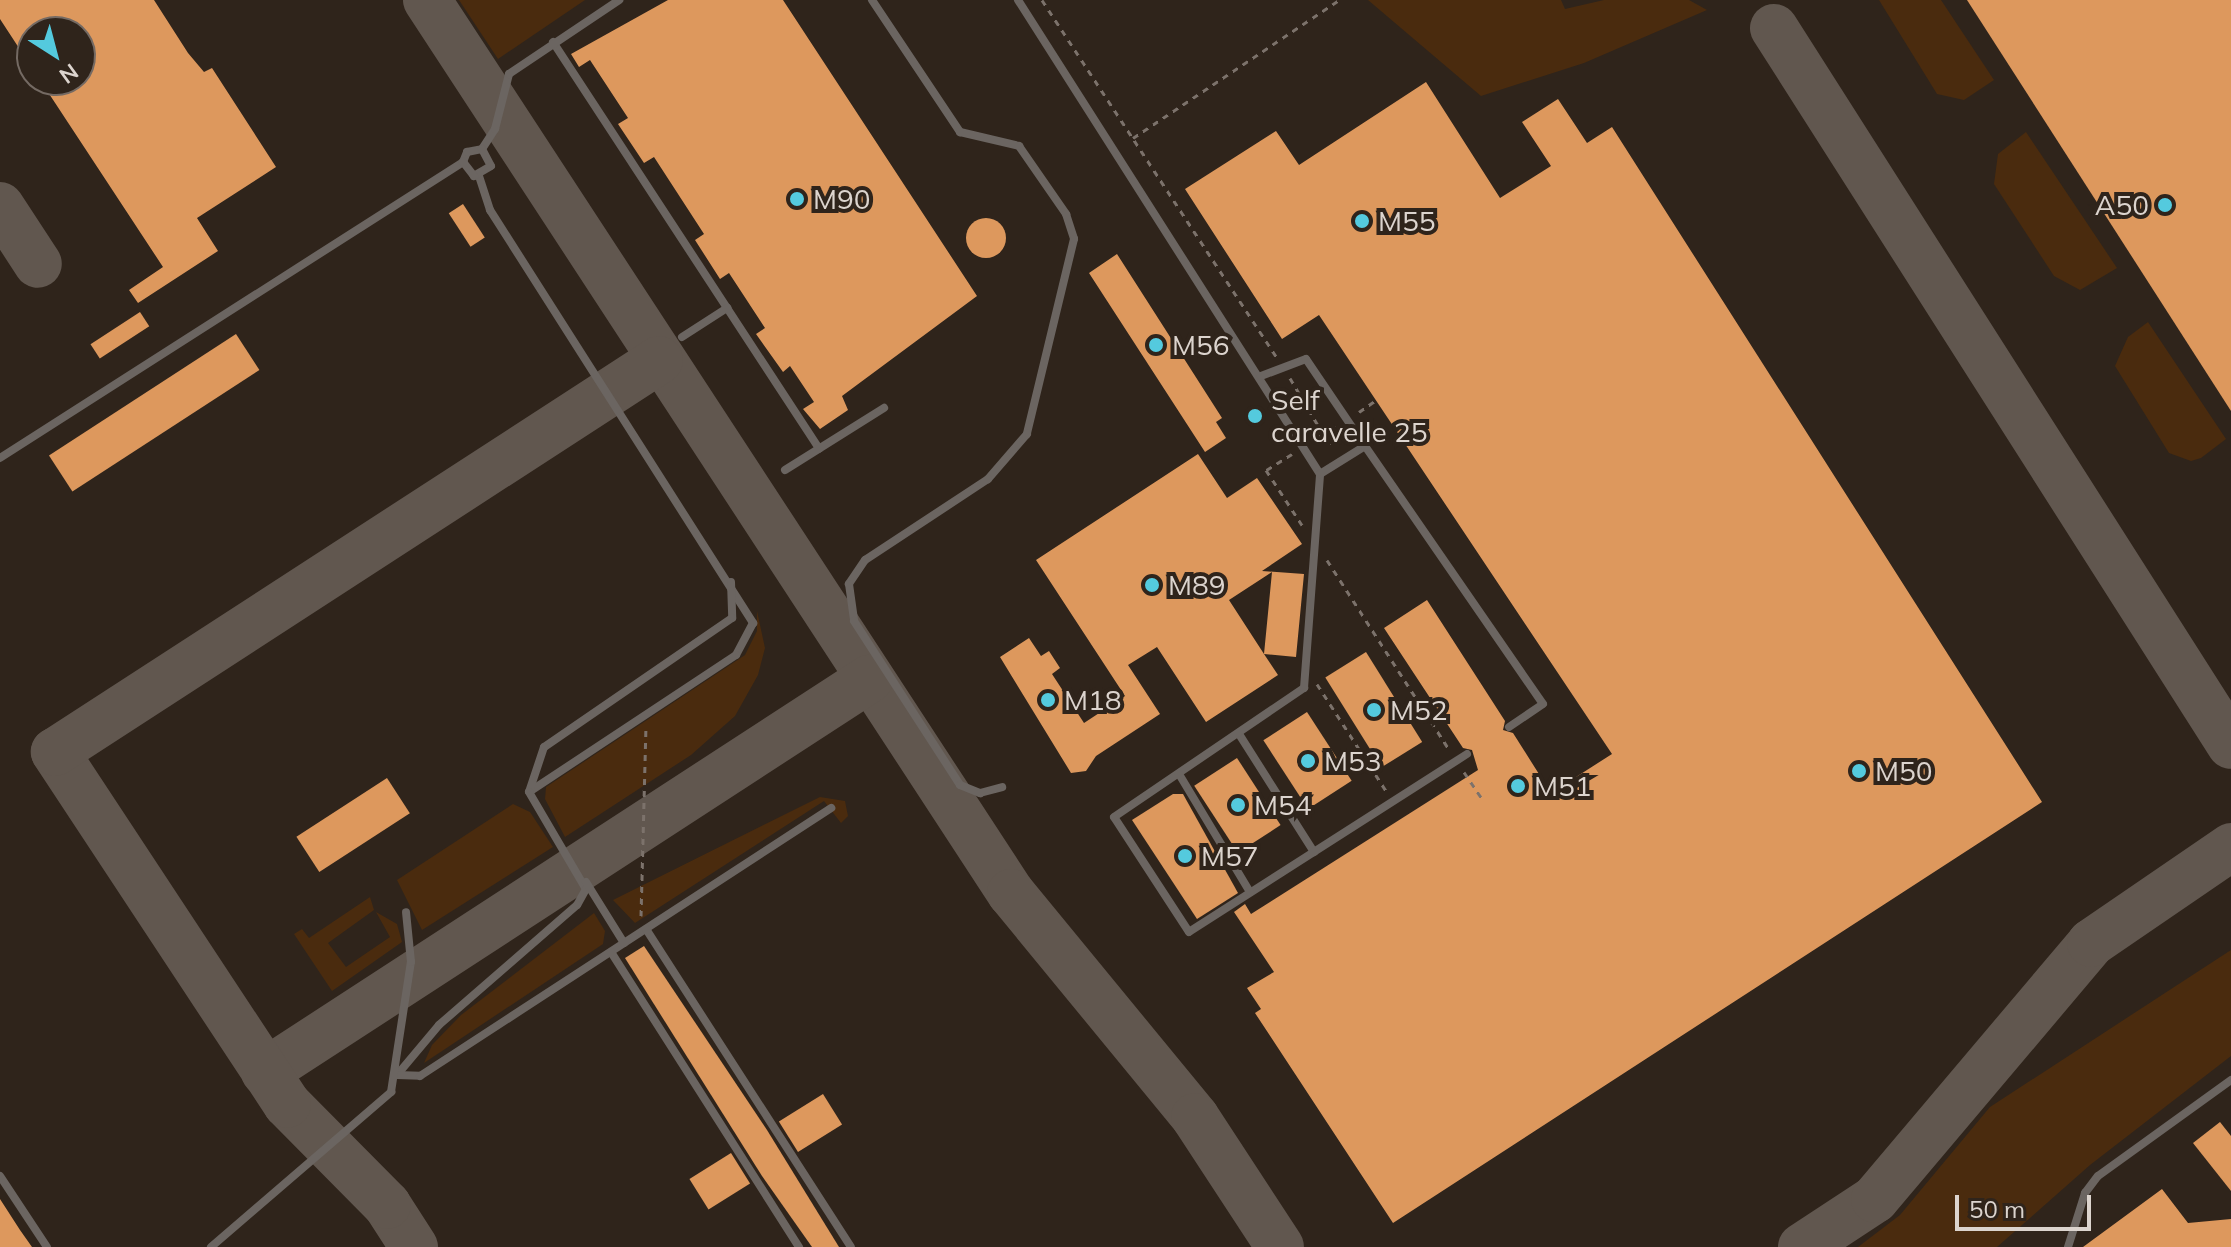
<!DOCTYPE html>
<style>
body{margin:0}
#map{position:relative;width:2231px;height:1247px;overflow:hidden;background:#2f241b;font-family:Mulish,sans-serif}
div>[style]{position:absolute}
.green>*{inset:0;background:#4a2b0e}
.taxiway>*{height:48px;margin:-24px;padding:0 24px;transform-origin:24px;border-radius:24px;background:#61574f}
.building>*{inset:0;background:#dd985d;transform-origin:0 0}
.round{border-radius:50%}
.path>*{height:3px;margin-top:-1.5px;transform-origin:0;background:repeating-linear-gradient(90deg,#7c726b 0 6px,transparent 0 12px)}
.service>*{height:8px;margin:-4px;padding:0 4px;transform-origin:4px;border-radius:4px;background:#6b6561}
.dots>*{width:22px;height:22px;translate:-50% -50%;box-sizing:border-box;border:4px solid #2f241b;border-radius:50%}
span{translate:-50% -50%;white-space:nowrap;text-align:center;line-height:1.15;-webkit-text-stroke:8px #2f241b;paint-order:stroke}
.poi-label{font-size:28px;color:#dcd4ce}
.left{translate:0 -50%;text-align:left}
.right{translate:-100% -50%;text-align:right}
.north{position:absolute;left:16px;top:16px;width:80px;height:80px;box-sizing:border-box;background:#2f241b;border:2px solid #746a63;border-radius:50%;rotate:144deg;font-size:22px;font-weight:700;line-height:32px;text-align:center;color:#dcd4ce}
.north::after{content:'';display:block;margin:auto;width:28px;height:36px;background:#54cade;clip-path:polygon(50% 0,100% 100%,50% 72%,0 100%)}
.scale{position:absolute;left:1955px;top:1195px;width:136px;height:36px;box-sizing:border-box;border:4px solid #dcd4ce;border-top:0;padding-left:10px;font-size:24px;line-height:28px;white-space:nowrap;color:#dcd4ce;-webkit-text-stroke:6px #2f241b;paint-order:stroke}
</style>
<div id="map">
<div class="green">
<i style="clip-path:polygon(459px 0,585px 0,498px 59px)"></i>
<i style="clip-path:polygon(1368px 0,1561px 0,1565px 9px,1604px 0,1689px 0,1707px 10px,1584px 63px,1481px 96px)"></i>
<i style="clip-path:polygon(1879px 0,1941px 0,1994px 80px,1964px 100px,1937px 94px)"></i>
<i style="clip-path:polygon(2026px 132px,2117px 268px,2080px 290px,2054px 276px,1994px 184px,1998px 154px)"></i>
<i style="clip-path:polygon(2148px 322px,2226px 439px,2201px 458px,2191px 461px,2169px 453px,2115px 366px,2128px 337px)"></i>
<i style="clip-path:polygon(757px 611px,765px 648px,758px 675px,735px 716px,691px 755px,565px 837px,545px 799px,546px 787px,745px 655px,757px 631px)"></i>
<i style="clip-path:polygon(820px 797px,845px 801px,848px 816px,841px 823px,824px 801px,635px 923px,613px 900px)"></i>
<i style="clip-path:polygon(513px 804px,530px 812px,553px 847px,422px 930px,397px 880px)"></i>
<i style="clip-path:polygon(370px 897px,374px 910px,328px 943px,346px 967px,390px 937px,376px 912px,397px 924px,402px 942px,332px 991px,294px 934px,302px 929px,309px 938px)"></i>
<i style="clip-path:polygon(594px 913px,605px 931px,603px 944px,424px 1063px,432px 1045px,461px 1015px)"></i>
<i style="clip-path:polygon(2231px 950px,2231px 1056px,2090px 1165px,1997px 1247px,1858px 1247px,1900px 1215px,1990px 1107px)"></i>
</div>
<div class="taxiway">
<i style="left:427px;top:0;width:1067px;rotate:56.82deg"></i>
<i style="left:1011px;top:893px;width:290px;rotate:50.6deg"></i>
<i style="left:1195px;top:1117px;width:155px;rotate:56.8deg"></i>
<i style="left:1774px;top:28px;width:850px;rotate:57.49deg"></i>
<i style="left:0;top:206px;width:69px;rotate:56.8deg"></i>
<i style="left:265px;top:1072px;width:721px;rotate:-33.05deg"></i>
<i style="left:414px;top:1247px;width:50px;rotate:-122.7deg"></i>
<i style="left:387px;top:1205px;width:142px;rotate:-134.7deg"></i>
<i style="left:287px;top:1104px;width:422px;rotate:-123.4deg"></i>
<i style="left:55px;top:752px;width:720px;rotate:-32.98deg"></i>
<i style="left:1802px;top:1247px;width:87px;rotate:-33.3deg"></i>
<i style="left:1875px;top:1199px;width:335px;rotate:-49.8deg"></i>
<i style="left:2091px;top:943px;width:170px;rotate:-34.4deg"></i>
</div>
<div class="building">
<i style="clip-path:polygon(0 0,154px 0,188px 53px,204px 72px,212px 68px,276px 167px,197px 218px,218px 251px,138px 303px,129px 290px,163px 267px,40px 80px,80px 80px,80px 32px,32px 32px,32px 68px,0 19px)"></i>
<i style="clip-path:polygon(668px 0,783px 0,977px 296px,842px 396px,848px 410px,820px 429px,803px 409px,814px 402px,790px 366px,783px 372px,756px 334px,765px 328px,729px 273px,720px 279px,695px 240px,704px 234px,654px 157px,644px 163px,618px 124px,628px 118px,590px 60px,579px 67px,571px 54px)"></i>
<i style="clip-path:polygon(1967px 0,2231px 0,2231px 411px)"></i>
<i style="clip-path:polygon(1426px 82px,1500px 198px,1551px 166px,1522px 122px,1558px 99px,1587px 143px,1612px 127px,2042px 802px,1393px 1223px,1255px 1013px,1261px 1009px,1247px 988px,1274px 972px,1234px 912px,1245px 904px,1251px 914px,1478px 770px,1472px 750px,1463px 748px,1384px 628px,1427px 600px,1505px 721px,1503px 730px,1513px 733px,1551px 793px,1612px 754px,1319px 315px,1282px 339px,1185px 189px,1276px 131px,1299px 165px)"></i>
<i style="left:463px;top:204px;width:40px;height:17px;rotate:57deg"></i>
<i class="round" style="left:966px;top:218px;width:40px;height:40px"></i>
<i style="clip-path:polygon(1117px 254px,1222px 418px,1216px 422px,1226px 438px,1205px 452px,1089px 273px)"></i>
<i style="left:140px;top:312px;width:17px;height:59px;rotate:57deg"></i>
<i style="left:236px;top:334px;width:43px;height:223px;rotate:57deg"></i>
<i style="clip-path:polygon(evenodd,1198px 454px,1227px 498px,1257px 478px,1302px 544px,1262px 571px,1304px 574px,1296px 657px,1264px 654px,1278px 675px,1206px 722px,1157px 647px,1128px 665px,1160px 714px,1096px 756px,1086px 771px,1071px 773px,1000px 657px,1029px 638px,1041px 656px,1049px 651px,1060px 668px,1052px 674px,1084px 723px,1125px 696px,1036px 560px,1198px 454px,1272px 572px,1264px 654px,1229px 600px,1272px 572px)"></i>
<i style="left:1366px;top:652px;width:106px;height:48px;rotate:58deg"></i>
<i style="left:1307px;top:712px;width:82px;height:52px;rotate:57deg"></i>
<i style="left:1237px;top:758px;width:80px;height:51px;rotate:57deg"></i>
<i style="left:387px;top:778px;width:42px;height:108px;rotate:57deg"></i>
<i style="clip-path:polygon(1173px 794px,1183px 794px,1238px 893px,1197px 919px,1132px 820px)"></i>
<i style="clip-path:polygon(644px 946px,767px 1130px,839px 1247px,812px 1247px,762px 1176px,625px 958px)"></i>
<i style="left:823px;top:1094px;width:36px;height:52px;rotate:58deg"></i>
<i style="clip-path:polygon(2220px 1122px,2231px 1136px,2231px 1191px,2193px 1143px)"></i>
<i style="left:731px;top:1153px;width:36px;height:49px;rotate:58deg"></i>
<i style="clip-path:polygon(2162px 1189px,2188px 1223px,2231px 1219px,2231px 1247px,2083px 1247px)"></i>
<i style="clip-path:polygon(0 1199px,20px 1230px,32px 1247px,0 1247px)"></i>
</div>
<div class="path">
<i style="left:1042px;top:0;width:428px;rotate:56.7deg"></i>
<i style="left:1133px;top:138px;width:248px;rotate:-33.8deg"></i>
<i style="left:1290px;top:378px;width:82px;rotate:59.4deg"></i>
<i style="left:1359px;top:412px;width:21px;rotate:-35deg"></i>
<i style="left:1315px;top:439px;width:24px;rotate:-33deg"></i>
<i style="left:1292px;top:454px;width:31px;rotate:148deg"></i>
<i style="left:1266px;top:470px;width:66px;rotate:56.8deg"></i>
<i style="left:1327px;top:560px;width:225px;rotate:57.2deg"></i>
<i style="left:1317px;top:684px;width:129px;rotate:57.1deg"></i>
<i style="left:1464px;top:772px;width:32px;rotate:56deg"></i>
<i style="left:641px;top:916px;width:186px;rotate:-88.5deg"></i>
</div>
<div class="service">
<i style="left:872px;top:0;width:159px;rotate:56.3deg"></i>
<i style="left:960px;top:132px;width:61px;rotate:13.3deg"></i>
<i style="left:1019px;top:146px;width:83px;rotate:55.3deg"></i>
<i style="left:1066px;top:214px;width:26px;rotate:72deg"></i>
<i style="left:1074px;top:239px;width:201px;rotate:103.6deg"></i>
<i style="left:1027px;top:434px;width:60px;rotate:130.9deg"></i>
<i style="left:988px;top:479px;width:147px;rotate:146.6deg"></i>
<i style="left:865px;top:560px;width:29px;rotate:124deg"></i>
<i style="left:849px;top:584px;width:37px;rotate:82deg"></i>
<i style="left:854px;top:621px;width:195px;rotate:57.1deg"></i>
<i style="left:960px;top:785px;width:22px;rotate:22deg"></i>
<i style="left:980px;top:793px;width:23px;rotate:-15deg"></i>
<i style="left:1018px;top:0;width:562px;rotate:57.5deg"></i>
<i style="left:553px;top:42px;width:486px;rotate:56.8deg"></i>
<i style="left:482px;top:149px;width:24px;rotate:-57deg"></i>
<i style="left:495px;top:129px;width:57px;rotate:-75.7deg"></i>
<i style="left:509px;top:74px;width:133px;rotate:-33.9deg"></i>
<i style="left:479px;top:176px;width:36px;rotate:72deg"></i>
<i style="left:490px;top:210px;width:490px;rotate:57.5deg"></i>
<i style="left:753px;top:623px;width:36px;rotate:118deg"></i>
<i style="left:736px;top:655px;width:248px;rotate:146.5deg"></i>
<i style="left:682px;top:337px;width:54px;rotate:-32.8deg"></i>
<i style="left:1261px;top:376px;width:48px;rotate:-20.7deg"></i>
<i style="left:1306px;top:359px;width:105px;rotate:55.9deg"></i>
<i style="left:0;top:458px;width:550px;rotate:-32.59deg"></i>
<i style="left:463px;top:162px;width:11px;rotate:-68deg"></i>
<i style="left:467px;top:152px;width:15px;rotate:-11deg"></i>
<i style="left:482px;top:149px;width:19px;rotate:62deg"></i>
<i style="left:491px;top:166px;width:20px;rotate:150deg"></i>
<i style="left:474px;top:176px;width:18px;rotate:-128deg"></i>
<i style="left:785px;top:470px;width:117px;rotate:-32.1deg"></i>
<i style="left:731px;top:582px;width:36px;rotate:88deg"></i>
<i style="left:732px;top:618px;width:228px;rotate:145.5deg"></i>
<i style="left:544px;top:747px;width:47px;rotate:108.4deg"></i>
<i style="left:529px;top:792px;width:113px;rotate:59.6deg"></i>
<i style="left:586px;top:889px;width:18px;rotate:119deg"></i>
<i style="left:577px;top:905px;width:183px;rotate:139deg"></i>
<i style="left:439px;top:1025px;width:65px;rotate:130deg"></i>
<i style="left:397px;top:1075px;width:23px;rotate:2deg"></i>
<i style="left:420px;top:1076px;width:491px;rotate:-33.1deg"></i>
<i style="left:1239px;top:734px;width:140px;rotate:57.6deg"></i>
<i style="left:1467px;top:754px;width:330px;rotate:147.4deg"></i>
<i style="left:1189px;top:932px;width:137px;rotate:-123.1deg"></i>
<i style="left:1114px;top:817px;width:230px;rotate:-34.2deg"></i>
<i style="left:1304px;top:688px;width:215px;rotate:-85.7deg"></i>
<i style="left:1320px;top:474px;width:53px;rotate:-31.9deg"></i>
<i style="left:1365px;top:446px;width:313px;rotate:55.4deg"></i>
<i style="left:1543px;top:704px;width:41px;rotate:145.9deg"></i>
<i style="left:1179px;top:774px;width:138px;rotate:59deg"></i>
<i style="left:586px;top:882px;width:72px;rotate:58.1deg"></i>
<i style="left:646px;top:929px;width:378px;rotate:57.2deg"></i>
<i style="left:611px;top:952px;width:350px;rotate:57.5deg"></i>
<i style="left:0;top:1176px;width:85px;rotate:56.5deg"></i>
<i style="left:211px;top:1247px;width:238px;rotate:-40.7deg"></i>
<i style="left:391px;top:1092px;width:132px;rotate:-81.3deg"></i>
<i style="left:411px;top:962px;width:50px;rotate:-95.7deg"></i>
<i style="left:2068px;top:1247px;width:57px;rotate:-72.5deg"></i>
<i style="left:2085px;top:1193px;width:21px;rotate:-53deg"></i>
<i style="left:2098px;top:1176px;width:164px;rotate:-35.8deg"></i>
</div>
<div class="dots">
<i style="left:797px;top:199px;background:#54cade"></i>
<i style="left:2165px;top:205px;background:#54cade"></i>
<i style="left:1362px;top:221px;background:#54cade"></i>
<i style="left:1156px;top:345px;background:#54cade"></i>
<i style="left:1255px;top:416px;background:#54cade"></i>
<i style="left:1152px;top:585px;background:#54cade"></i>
<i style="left:1048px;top:700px;background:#54cade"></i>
<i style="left:1374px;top:710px;background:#54cade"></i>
<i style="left:1308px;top:761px;background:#54cade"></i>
<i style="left:1859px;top:771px;background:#54cade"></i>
<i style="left:1518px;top:786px;background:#54cade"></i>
<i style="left:1238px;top:805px;background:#54cade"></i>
<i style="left:1185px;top:856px;background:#54cade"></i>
</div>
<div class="poi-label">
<span class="left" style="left:813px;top:199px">M90</span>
<span class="right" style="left:2149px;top:205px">A50</span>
<span class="left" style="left:1378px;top:221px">M55</span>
<span class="left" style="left:1172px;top:345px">M56</span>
<span class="left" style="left:1271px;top:416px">Self<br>caravelle 25</span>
<span class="left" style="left:1168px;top:585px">M89</span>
<span class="left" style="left:1064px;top:700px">M18</span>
<span class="left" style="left:1390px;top:710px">M52</span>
<span class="left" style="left:1324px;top:761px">M53</span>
<span class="left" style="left:1875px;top:771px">M50</span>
<span class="left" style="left:1534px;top:786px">M51</span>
<span class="left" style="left:1254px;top:805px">M54</span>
<span class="left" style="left:1201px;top:856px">M57</span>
</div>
<div class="north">N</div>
<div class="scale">50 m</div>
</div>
